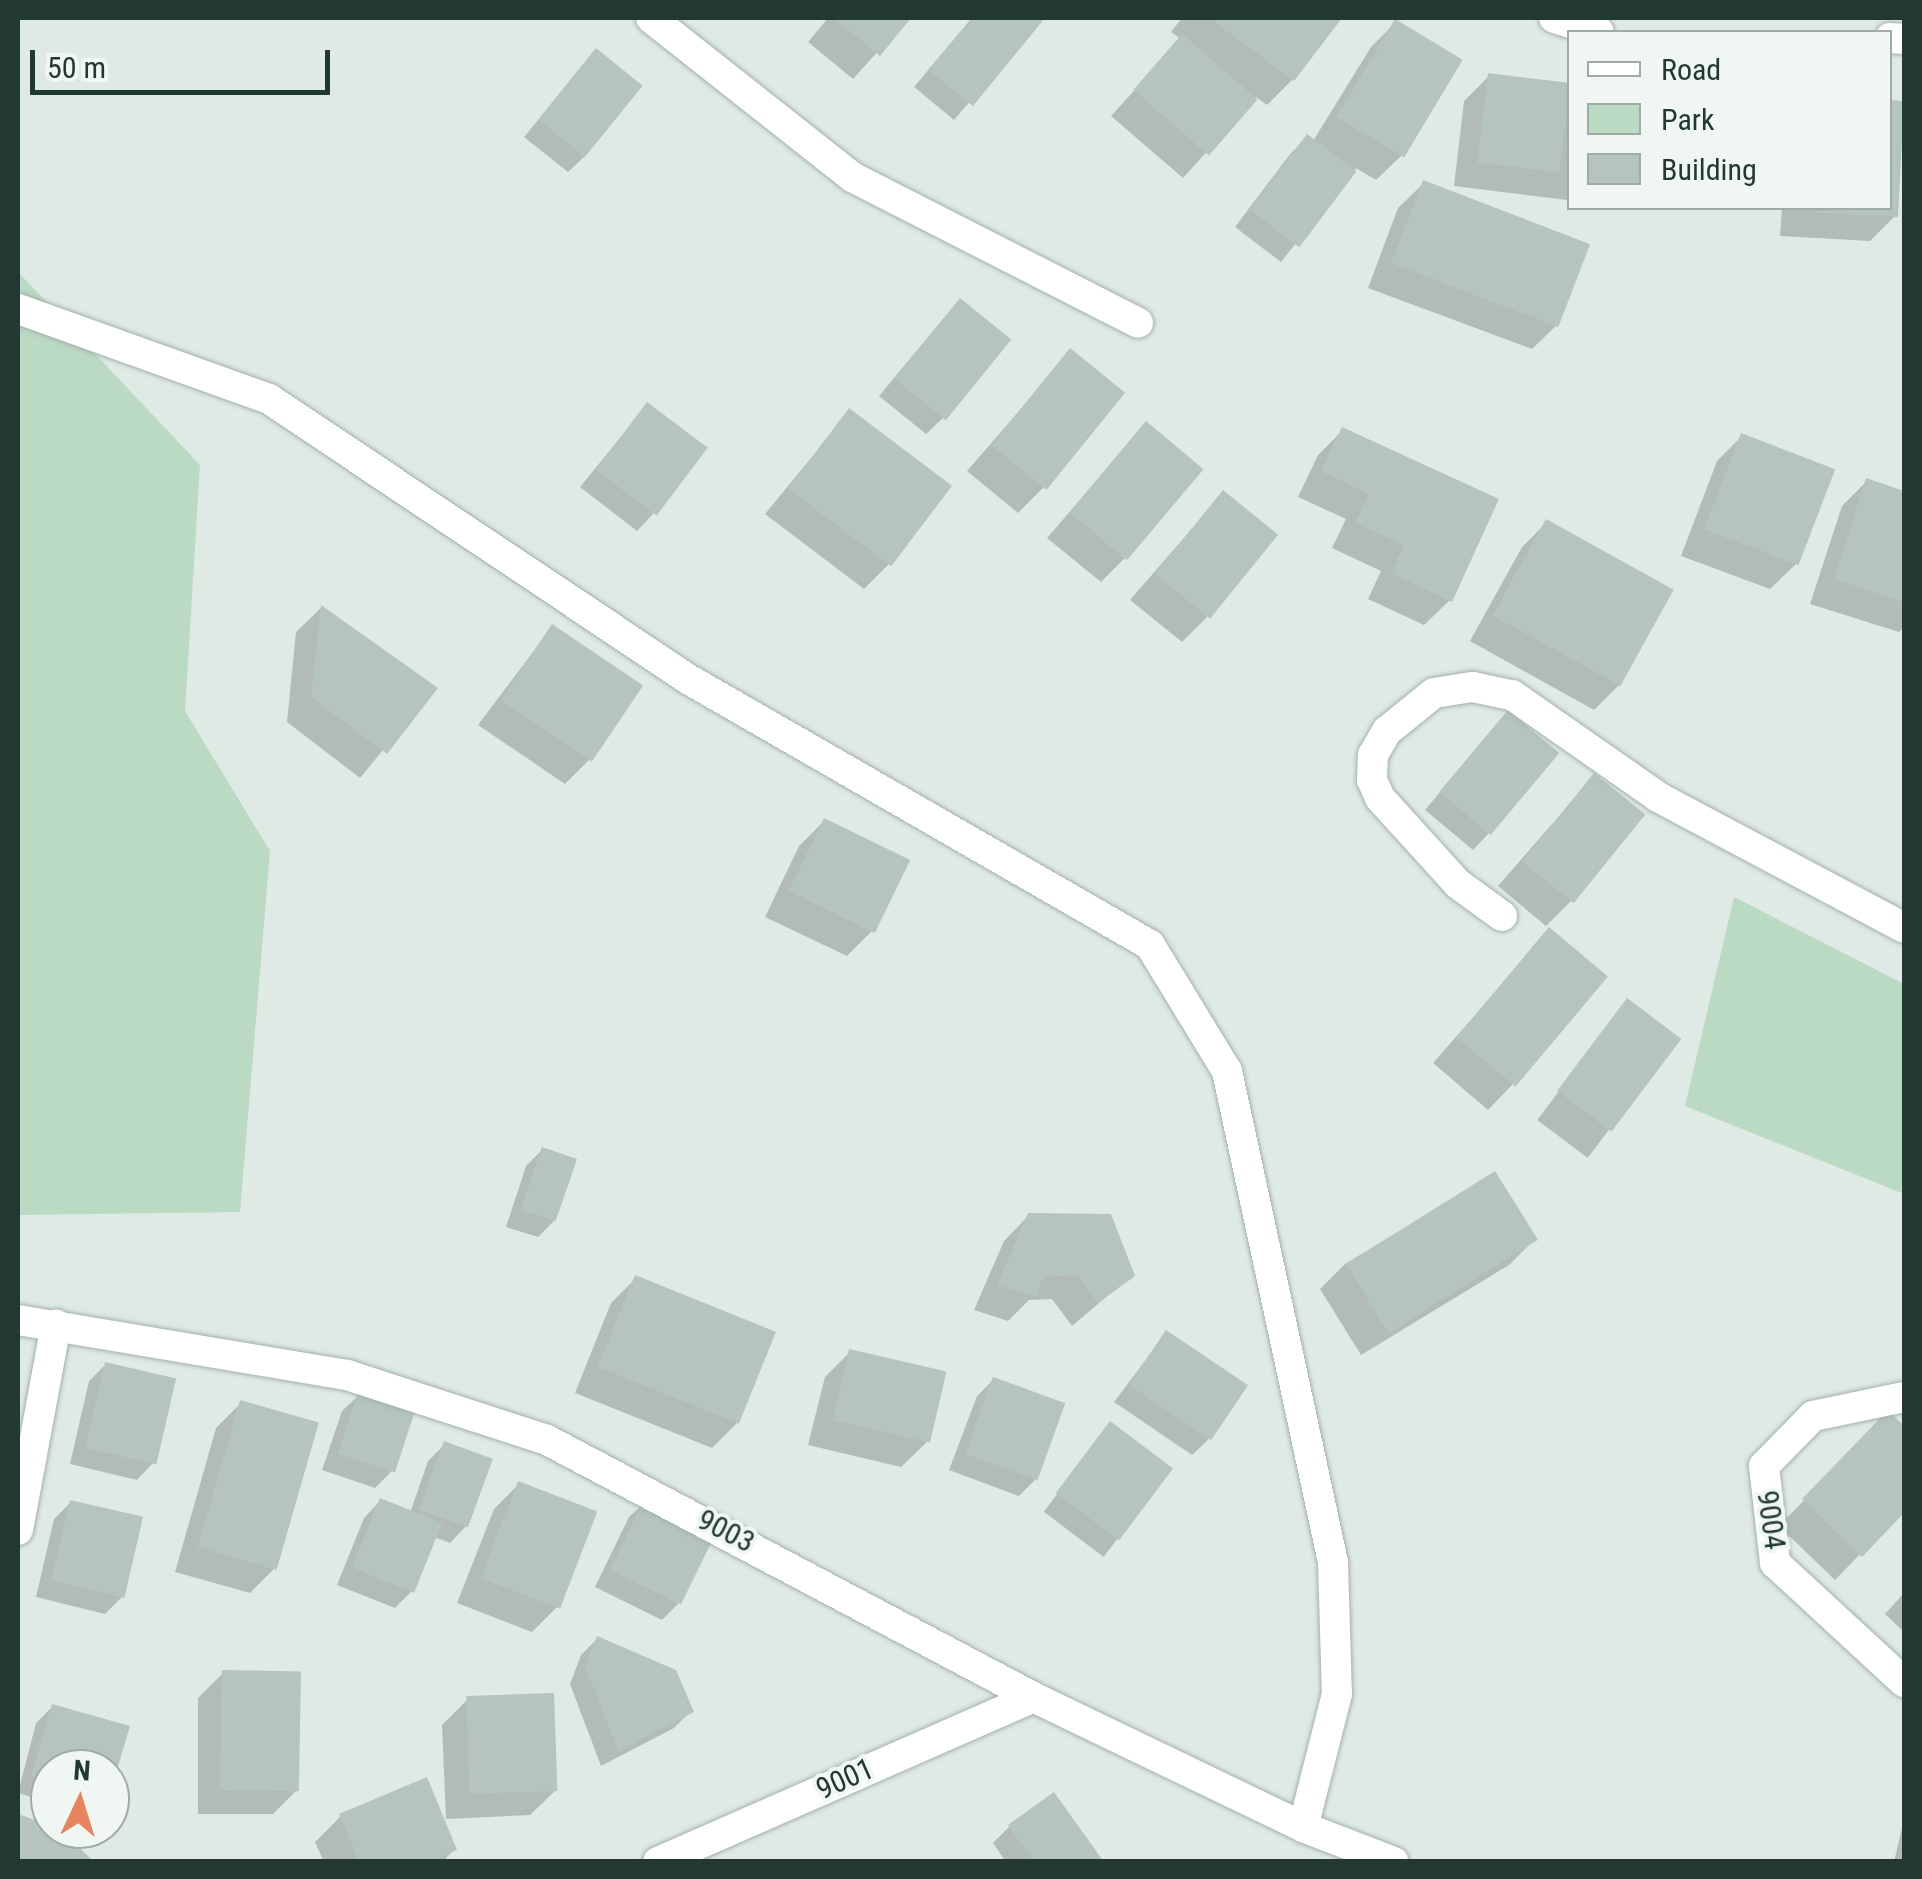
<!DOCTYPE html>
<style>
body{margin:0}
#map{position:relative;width:1922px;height:1879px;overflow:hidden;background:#e0eae5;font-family:"Roboto Condensed",sans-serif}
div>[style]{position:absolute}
.green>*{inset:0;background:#badac3}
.shadow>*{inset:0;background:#0003;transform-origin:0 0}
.building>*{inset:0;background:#b5c4be;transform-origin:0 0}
.roads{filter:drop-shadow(0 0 2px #a3b1ac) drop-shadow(0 0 2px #a3b1ac)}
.minor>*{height:30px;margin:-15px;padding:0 15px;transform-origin:15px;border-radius:15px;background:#fff}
span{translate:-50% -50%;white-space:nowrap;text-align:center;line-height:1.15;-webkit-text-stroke:8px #f0f7f3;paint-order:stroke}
.street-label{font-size:30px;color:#223933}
.frame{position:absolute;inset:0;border:20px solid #223933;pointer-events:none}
.legend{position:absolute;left:1567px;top:30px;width:325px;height:180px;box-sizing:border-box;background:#f0f7f3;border:2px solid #9eaba6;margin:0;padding:12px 18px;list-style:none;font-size:30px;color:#223933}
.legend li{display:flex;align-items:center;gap:20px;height:50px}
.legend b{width:50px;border:2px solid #9eaba6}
.north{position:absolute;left:30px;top:1749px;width:100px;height:100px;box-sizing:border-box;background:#f0f7f3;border:2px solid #9eaba6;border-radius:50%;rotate:4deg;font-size:28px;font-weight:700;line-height:40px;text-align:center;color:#223933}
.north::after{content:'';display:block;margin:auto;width:35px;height:45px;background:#e88360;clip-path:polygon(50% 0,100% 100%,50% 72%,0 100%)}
.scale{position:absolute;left:30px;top:50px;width:300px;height:45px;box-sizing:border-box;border:5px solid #223933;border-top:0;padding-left:12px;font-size:30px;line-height:35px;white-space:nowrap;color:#223933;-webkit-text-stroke:8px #f0f7f3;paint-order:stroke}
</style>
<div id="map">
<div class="green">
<i style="clip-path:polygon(18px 272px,200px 465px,185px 711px,270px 851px,240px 1212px,18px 1215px)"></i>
<i style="clip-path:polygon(1734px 897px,1904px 984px,1904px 1194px,1685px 1106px)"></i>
</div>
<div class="shadow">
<i style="clip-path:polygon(828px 18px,908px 18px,853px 79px,808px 42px)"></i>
<i style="clip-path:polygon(972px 18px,1042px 18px,954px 120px,914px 87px)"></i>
<i style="clip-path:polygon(1182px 18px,1339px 18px,1292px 80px,1267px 105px,1256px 97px,1183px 178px,1111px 116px,1181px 39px,1171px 32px)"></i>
<i style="clip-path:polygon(1396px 22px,1401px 156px,1376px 180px,1356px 168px,1281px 262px,1235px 227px,1291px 153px,1308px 137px,1313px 141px,1371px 47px)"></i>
<i style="clip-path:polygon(596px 51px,585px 156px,568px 172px,524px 137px)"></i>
<i style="clip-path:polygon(1489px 76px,1570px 86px,1567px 200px,1454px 186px,1464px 101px)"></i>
<i style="clip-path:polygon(1890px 103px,1902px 104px,1895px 216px,1870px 241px,1780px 236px,1782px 208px,1890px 208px)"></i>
<i style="clip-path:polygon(1424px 183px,1558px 324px,1532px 349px,1368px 288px,1398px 208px)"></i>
<i style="clip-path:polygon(944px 318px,943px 418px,926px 434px,879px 396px)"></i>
<i style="clip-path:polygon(1071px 351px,1043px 488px,1018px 513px,967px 471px)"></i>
<i style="clip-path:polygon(647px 405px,653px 514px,637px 531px,580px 487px)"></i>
<i style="clip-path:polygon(849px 412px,889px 564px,864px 589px,765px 514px)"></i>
<i style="clip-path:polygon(1146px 424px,1126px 557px,1101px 582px,1047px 538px)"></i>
<i style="clip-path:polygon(1343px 430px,1450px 600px,1424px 625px,1368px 599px,1381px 571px,1332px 548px,1346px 519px,1298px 497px,1318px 455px)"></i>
<i style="clip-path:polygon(1742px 436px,1796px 564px,1770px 589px,1681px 556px,1717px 461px)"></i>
<i style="clip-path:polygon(1867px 481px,1904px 493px,1904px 627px,1899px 632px,1810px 604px,1842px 506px)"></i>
<i style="clip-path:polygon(1223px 493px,1207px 617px,1182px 642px,1130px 600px)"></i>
<i style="clip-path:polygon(1547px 522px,1619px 685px,1594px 710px,1470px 641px,1522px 547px)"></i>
<i style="clip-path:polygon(321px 608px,434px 688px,360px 778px,287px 722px,296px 632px)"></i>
<i style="clip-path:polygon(552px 627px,590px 759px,565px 784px,478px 725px)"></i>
<i style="clip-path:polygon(1492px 730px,1489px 833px,1473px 850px,1425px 810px)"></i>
<i style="clip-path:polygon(1594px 776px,1571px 901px,1546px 926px,1498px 886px)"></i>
<i style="clip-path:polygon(824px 821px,872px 931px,847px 956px,765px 917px,799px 846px)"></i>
<i style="clip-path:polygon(1549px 931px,1512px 1085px,1488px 1110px,1433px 1063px)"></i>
<i style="left:1627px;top:1001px;width:63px;height:149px;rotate:37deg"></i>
<i style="clip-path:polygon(542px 1150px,554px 1221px,538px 1237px,506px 1227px,526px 1166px)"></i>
<i style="clip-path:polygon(1494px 1174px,1534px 1240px,1509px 1265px,1361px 1355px,1320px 1289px,1345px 1264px)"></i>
<i style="clip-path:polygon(1029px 1215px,1132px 1275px,1072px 1326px,1052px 1299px,1029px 1300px,1008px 1321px,974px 1310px,1004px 1241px)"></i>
<i style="clip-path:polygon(636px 1278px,737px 1423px,712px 1448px,575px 1393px,611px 1303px)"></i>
<i style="clip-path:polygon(1166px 1333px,1209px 1439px,1192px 1455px,1114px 1402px)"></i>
<i style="clip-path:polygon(850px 1352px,927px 1442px,901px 1467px,808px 1445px,825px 1377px)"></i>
<i style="clip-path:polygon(106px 1364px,153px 1463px,137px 1480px,70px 1464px,89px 1381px)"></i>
<i style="clip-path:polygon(993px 1380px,1035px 1480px,1019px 1496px,949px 1470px,977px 1396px)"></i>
<i style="clip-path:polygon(359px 1395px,392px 1471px,375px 1488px,322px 1470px,342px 1411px)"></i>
<i style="clip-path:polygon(241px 1403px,275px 1568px,250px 1593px,175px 1572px,216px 1428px)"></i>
<i style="clip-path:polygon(1888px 1414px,1904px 1429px,1904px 1509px,1835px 1580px,1779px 1526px)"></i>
<i style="left:1110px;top:1424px;width:75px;height:110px;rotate:37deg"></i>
<i style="clip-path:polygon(445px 1444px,466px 1526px,450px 1543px,434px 1537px,412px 1591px,395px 1608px,337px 1585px,364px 1518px,380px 1501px,410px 1513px,428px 1461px)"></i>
<i style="clip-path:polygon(519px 1484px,557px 1607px,532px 1632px,457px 1603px,494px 1509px)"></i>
<i style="clip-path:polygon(646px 1501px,678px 1604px,662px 1620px,595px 1587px,629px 1517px)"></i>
<i style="clip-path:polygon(71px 1502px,122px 1597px,105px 1614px,36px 1597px,54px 1519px)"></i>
<i style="clip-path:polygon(1904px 1593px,1904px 1632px,1885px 1614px)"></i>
<i style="clip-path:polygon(597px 1639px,691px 1711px,674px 1728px,601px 1766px,570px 1684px,581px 1655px)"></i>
<i style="clip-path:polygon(224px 1672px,298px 1789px,273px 1814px,198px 1814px,198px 1698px)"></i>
<i style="clip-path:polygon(467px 1700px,556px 1790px,530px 1815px,446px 1819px,442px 1725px)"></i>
<i style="clip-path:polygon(53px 1706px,127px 1728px,110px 1785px,110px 1769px,50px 1769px,50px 1803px,18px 1793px,36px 1723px)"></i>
<i style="clip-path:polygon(340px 1817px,454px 1850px,442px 1862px,324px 1862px,315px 1842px)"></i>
<i style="clip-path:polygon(1904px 1819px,1904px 1862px,1894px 1862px)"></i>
<i style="clip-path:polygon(1009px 1827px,1101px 1862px,1006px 1862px,993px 1843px)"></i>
</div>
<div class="building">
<i style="clip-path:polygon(833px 18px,911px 18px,880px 56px)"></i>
<i style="clip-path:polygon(972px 18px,1045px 18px,973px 106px,928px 70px)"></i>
<i style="clip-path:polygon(1209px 18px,1342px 18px,1294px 81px)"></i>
<i style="left:1395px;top:19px;width:79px;height:114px;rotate:31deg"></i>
<i style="left:1182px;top:34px;width:100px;height:74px;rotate:41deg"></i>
<i style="left:596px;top:48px;width:60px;height:92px;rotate:39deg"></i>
<i style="left:1488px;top:73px;width:83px;height:90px;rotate:7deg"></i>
<i style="clip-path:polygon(1890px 100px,1904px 101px,1898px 217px,1804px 212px,1890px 208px)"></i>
<i style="left:1307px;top:134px;width:62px;height:95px;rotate:37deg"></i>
<i style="left:1423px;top:180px;width:179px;height:89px;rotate:21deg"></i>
<i style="left:960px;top:298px;width:66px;height:104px;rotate:39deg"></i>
<i style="left:1070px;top:348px;width:71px;height:125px;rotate:39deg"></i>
<i style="left:647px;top:402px;width:76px;height:85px;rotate:37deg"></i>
<i style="left:849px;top:408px;width:129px;height:101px;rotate:37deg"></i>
<i style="left:1146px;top:421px;width:75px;height:119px;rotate:40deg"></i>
<i style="clip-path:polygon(1342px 427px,1499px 499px,1452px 602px,1391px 573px,1404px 545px,1355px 523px,1369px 494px,1321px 471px)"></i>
<i style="left:1741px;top:433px;width:101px;height:103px;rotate:21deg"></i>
<i style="clip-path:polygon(1866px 478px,1904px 491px,1904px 602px,1834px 579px)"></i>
<i style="left:1223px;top:490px;width:71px;height:108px;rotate:39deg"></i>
<i style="left:1546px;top:519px;width:146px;height:110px;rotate:29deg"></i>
<i style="clip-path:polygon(321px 605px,438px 688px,387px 754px,311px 697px)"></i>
<i style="left:552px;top:624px;width:110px;height:92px;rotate:34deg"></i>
<i style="left:1508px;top:710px;width:67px;height:107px;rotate:40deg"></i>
<i style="left:1594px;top:773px;width:66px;height:114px;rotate:39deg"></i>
<i style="left:824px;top:818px;width:96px;height:81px;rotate:26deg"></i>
<i style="left:1549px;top:927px;width:77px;height:144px;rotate:40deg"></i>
<i style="left:1627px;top:998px;width:68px;height:116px;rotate:37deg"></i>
<i style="left:542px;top:1147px;width:37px;height:66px;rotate:19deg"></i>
<i style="left:1495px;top:1171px;width:81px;height:176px;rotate:58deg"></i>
<i style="clip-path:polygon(1028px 1213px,1111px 1214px,1135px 1276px,1098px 1303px,1077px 1275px,1043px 1277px,1036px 1297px,997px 1285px)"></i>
<i style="left:635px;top:1275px;width:152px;height:99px;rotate:22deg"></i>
<i style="left:1166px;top:1330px;width:99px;height:66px;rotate:34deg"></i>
<i style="left:849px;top:1349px;width:100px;height:73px;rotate:13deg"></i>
<i style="left:105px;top:1362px;width:73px;height:88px;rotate:13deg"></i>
<i style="left:993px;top:1377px;width:77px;height:82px;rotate:20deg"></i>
<i style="left:358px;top:1392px;width:60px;height:65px;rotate:18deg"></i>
<i style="left:240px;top:1400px;width:82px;height:153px;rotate:16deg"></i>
<i style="clip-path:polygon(1888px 1410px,1904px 1426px,1904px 1513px,1862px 1557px,1802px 1499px)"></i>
<i style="left:1110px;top:1421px;width:79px;height:90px;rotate:37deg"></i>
<i style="left:444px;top:1441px;width:52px;height:73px;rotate:20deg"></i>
<i style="left:518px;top:1481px;width:85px;height:104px;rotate:21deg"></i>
<i style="left:380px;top:1498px;width:67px;height:75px;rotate:22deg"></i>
<i style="left:645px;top:1498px;width:79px;height:80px;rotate:26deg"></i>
<i style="left:70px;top:1500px;width:75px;height:83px;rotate:13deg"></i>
<i style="clip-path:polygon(597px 1636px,676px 1670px,694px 1712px,618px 1751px,585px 1666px)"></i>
<i style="left:222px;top:1670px;width:79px;height:120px;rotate:1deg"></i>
<i style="left:554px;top:1693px;width:98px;height:88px;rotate:88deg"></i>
<i style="clip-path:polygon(52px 1704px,130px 1726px,111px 1790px,110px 1769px,50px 1769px,50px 1782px,31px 1776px)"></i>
<i style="clip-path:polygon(427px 1777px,457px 1850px,430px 1862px,359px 1862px,339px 1814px)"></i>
<i style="clip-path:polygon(1054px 1792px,1104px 1862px,1034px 1862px,1008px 1825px)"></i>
<i style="clip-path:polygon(18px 1814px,60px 1829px,94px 1862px,18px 1862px)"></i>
</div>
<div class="roads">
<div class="minor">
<i style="left:651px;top:18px;width:256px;rotate:38.3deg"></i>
<i style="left:852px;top:177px;width:321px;rotate:27deg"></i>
<i style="left:1554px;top:18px;width:47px;rotate:17.3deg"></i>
<i style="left:1890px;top:38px;width:14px;rotate:4deg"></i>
<i style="left:18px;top:309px;width:267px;rotate:19.7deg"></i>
<i style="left:269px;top:399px;width:504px;rotate:33.75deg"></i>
<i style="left:688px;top:679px;width:533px;rotate:29.93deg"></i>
<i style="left:1150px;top:945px;width:148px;rotate:58.6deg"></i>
<i style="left:1227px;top:1071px;width:502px;rotate:77.82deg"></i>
<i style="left:1333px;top:1562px;width:132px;rotate:88.3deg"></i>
<i style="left:1337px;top:1694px;width:137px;rotate:104.3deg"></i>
<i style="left:1502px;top:916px;width:54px;rotate:-144deg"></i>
<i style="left:1458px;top:884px;width:116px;rotate:-132.2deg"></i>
<i style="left:1380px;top:798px;width:20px;rotate:-114deg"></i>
<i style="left:1372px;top:780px;width:25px;rotate:-88deg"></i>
<i style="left:1373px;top:755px;width:28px;rotate:-60deg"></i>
<i style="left:1387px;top:731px;width:60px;rotate:-39deg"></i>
<i style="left:1434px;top:693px;width:39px;rotate:-9deg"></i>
<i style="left:1473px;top:687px;width:40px;rotate:12deg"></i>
<i style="left:1512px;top:695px;width:178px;rotate:34.9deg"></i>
<i style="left:1658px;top:797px;width:279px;rotate:28deg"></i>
<i style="left:18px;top:1320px;width:334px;rotate:9.5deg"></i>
<i style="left:347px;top:1375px;width:210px;rotate:18deg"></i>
<i style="left:547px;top:1440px;width:550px;rotate:27.87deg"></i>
<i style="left:1033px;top:1697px;width:300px;rotate:25.7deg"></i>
<i style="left:1303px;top:1827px;width:97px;rotate:21deg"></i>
<i style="left:1904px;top:1397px;width:93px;rotate:168.2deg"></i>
<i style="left:1813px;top:1416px;width:70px;rotate:134.4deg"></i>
<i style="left:1764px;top:1466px;width:98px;rotate:83.5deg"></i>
<i style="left:1775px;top:1563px;width:176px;rotate:42.7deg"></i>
<i style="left:18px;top:1530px;width:209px;rotate:-79.5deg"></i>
<i style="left:658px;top:1862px;width:410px;rotate:-23.7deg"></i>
</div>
</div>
<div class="street-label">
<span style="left:1771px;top:1520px;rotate:82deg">9004</span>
<span style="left:726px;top:1531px;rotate:27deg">9003</span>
<span style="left:845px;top:1779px;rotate:-24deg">9001</span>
</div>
<div class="frame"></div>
<ul class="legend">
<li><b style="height:12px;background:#fff"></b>Road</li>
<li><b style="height:28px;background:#badac3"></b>Park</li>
<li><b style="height:28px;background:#b5c4be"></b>Building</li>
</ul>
<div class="north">N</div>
<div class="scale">50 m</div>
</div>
